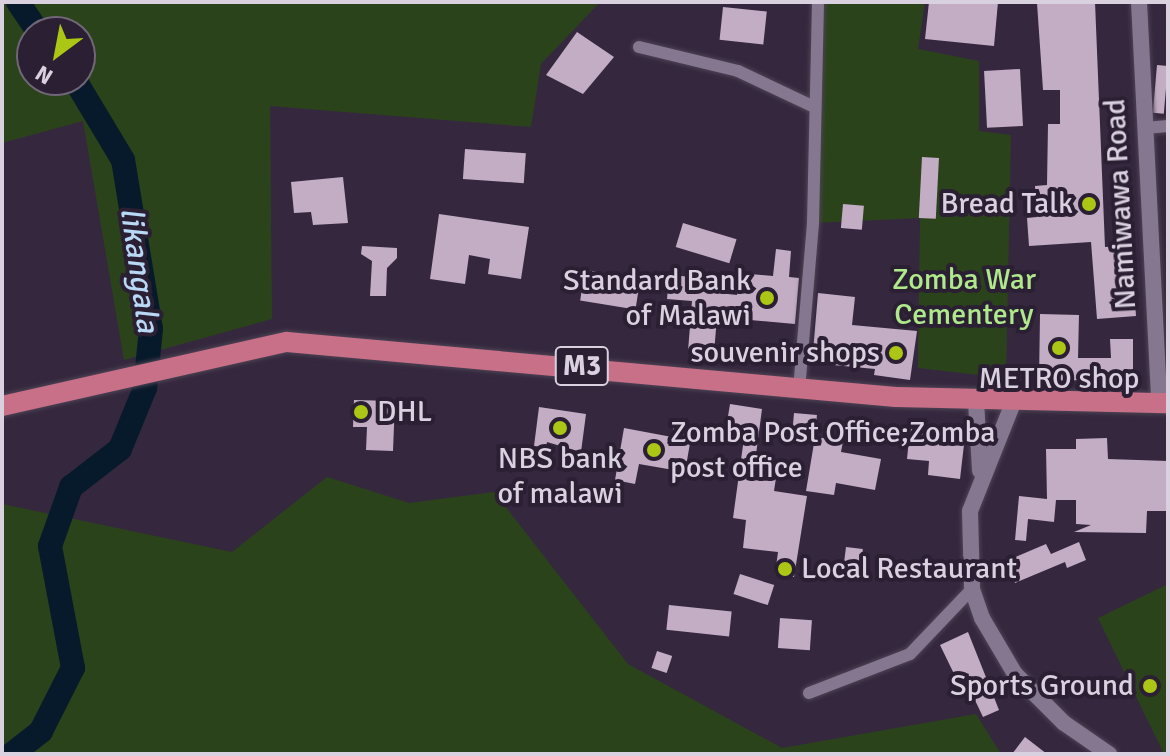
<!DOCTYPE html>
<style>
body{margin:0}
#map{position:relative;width:1170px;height:756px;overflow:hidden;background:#35283e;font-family:Signika,sans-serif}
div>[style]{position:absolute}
.green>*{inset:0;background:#2b431b}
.river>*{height:24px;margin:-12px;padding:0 12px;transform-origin:12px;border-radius:12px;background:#071a2b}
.building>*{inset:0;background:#c2adc5;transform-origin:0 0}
.roads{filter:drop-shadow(0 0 2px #4e4355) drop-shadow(0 0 2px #4e4355)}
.minor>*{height:12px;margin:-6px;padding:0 6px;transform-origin:6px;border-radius:6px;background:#867791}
.tertiary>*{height:16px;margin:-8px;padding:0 8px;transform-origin:8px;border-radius:8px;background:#867791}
.trunk>*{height:20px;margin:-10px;padding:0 10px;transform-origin:10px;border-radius:10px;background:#c87088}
.dots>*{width:22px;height:22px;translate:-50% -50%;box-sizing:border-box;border:4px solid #2b1f34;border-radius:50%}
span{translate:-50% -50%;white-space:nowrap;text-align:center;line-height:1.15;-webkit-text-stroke:8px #2b1f34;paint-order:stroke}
.shield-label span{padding:2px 6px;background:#2b1f34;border:2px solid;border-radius:6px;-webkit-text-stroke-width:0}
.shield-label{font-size:28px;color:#d9d1df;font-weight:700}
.poi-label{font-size:30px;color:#d9d1df}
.right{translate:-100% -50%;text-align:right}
.left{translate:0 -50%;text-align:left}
.street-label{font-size:30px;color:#d9d1df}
.park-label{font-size:30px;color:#afe98b}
.water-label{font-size:32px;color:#b8d8f6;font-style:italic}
.frame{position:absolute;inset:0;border:4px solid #d9d1df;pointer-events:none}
.north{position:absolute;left:16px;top:16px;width:80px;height:80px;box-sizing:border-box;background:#2b1f34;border:2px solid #716678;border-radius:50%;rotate:212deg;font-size:22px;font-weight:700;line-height:32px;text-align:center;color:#d9d1df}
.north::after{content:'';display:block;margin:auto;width:28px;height:36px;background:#abc615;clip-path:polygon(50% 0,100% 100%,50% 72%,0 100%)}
</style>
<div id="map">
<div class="green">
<i style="clip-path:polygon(evenodd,2px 2px,600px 2px,541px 64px,531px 127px,270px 106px,272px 319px,124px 360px,83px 121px,2px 143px,2px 2px,80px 32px,80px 80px,32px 80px,32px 32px,80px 32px)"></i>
<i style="clip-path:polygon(815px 2px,925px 2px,918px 49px,979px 61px,979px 131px,1011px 135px,1006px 378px,918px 368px,920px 218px,813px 223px)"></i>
<i style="clip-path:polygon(327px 477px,409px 503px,494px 492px,628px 664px,782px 748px,976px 714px,1001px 754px,2px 754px,2px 504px,232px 552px)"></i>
<i style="clip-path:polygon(1168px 584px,1168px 754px,1164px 754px,1098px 618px)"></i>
</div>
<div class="river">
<i style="left:18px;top:2px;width:36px;rotate:56deg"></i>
<i style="left:12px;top:754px;width:37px;rotate:-38deg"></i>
<i style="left:41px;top:731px;width:71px;rotate:-63.1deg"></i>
<i style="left:73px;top:668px;width:124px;rotate:-100.7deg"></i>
<i style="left:50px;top:546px;width:63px;rotate:-70.4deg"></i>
<i style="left:71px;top:487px;width:62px;rotate:-37.8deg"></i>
<i style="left:120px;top:449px;width:66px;rotate:-67.7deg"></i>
<i style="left:145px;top:388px;width:59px;rotate:-84.2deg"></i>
<i style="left:151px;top:329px;width:171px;rotate:-99.4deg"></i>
<i style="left:123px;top:160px;width:93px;rotate:-121deg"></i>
</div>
<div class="building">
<i style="clip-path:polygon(929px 2px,998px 2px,994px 46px,925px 39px)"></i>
<i style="clip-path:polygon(1095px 2px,1105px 247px,1131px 245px,1136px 316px,1097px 319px,1091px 242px,1029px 246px,1027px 218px,1037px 217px,1035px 186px,1047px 185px,1048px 124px,1060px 124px,1060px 90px,1043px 90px,1037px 3px)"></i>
<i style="left:723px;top:7px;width:44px;height:33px;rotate:6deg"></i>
<i style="clip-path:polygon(577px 32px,614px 57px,583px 94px,546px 75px)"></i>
<i style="left:1157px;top:65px;width:11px;height:48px;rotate:5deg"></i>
<i style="left:1020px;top:69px;width:57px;height:36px;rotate:87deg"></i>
<i style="left:465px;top:149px;width:61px;height:30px;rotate:4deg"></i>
<i style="left:922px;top:157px;width:17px;height:61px;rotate:3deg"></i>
<i style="clip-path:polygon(343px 177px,348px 223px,313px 225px,311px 212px,294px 213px,291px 182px)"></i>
<i style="left:843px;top:204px;width:21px;height:24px;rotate:5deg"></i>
<i style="clip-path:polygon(439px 214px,529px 227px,521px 279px,488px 274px,490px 259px,469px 255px,465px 284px,430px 279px)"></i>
<i style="left:683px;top:223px;width:56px;height:25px;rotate:17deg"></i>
<i style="clip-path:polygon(362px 246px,397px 248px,397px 258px,387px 268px,386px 296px,370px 296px,372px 261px,361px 254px)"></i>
<i style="clip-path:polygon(776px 249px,791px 251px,789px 277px,799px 278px,795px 324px,717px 317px,714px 353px,688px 351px,692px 301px,667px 299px,669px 275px,693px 277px,691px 290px,737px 295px,739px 273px,773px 276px)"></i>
<i style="left:585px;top:270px;width:56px;height:31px;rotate:9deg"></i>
<i style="clip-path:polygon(818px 293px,855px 297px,852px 325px,917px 331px,910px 380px,874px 375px,875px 369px,812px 363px)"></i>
<i style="clip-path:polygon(1040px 314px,1079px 315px,1078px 358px,1111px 358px,1110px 339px,1133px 339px,1133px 379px,1039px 381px)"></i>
<i style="clip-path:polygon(354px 400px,395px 401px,393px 451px,366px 450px,367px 427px,353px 427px)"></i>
<i style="clip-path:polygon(730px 404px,762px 409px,755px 462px,778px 465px,774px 491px,807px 496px,794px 577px,775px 574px,778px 552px,743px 548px,746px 520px,733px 518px,744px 438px,725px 435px)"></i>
<i style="clip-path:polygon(539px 407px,586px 414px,581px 452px,547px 442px,546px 447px,534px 446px)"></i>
<i style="left:794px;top:413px;width:23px;height:22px;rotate:5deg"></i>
<i style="clip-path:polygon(674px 423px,693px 426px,685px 472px,639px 464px,635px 484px,615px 480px,624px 428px,672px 437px)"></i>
<i style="clip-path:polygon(910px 429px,965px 436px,960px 479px,928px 475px,929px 461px,907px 459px)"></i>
<i style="clip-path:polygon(815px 437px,843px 441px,841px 452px,881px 459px,875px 490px,836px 483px,834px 495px,806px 491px)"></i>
<i style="clip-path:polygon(1107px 438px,1108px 459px,1168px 461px,1168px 511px,1147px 511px,1146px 533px,1074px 532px,1091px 525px,1076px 524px,1076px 500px,1056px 500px,1054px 522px,1028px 519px,1026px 541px,1015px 540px,1019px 496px,1047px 499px,1046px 449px,1076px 449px,1076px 439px)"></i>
<i style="clip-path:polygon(1079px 542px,1086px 560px,1067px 568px,1065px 562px,1015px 583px,1006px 561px,1046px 544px,1051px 554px)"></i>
<i style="left:846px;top:547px;width:17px;height:27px;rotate:7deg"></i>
<i style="left:740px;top:574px;width:36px;height:21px;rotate:18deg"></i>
<i style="left:669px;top:605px;width:63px;height:25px;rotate:6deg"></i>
<i style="left:780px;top:618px;width:32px;height:30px;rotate:4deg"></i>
<i style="clip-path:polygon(968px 632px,999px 710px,983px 717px,964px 677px,957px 680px,940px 645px)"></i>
<i style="left:657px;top:651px;width:16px;height:18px;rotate:18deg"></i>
<i style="clip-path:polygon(1025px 737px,1047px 754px,1012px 754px)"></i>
</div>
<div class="roads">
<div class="minor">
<i style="left:639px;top:47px;width:102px;rotate:13.6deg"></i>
<i style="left:738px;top:71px;width:84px;rotate:25.3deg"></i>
<i style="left:1145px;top:128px;width:23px;rotate:-5deg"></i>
<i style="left:799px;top:390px;width:168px;rotate:-85.2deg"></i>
<i style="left:813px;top:223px;width:221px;rotate:-88.7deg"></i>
<i style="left:809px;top:693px;width:108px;rotate:-21.1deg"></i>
<i style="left:910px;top:654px;width:90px;rotate:-46.4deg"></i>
</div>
<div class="tertiary">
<i style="left:1139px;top:2px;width:401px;rotate:87.1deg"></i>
<i style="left:976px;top:401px;width:70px;rotate:86.7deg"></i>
<i style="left:1013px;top:403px;width:116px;rotate:111.7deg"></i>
<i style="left:970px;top:511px;width:78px;rotate:88.5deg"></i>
<i style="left:972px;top:589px;width:31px;rotate:71deg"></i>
<i style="left:982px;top:618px;width:65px;rotate:59.5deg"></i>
<i style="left:1015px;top:674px;width:69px;rotate:45deg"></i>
<i style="left:1064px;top:723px;width:55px;rotate:34.6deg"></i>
</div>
<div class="trunk">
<i style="left:2px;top:406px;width:292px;rotate:-12.7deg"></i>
<i style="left:287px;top:342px;width:611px;rotate:5.16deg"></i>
<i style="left:896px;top:397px;width:272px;rotate:1.3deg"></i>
</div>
</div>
<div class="dots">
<i style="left:1089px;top:204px;background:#abc615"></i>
<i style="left:767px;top:298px;background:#abc615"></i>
<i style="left:1059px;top:348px;background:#abc615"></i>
<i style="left:896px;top:353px;background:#abc615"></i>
<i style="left:361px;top:412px;background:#abc615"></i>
<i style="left:560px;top:428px;background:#abc615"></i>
<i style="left:654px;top:450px;background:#abc615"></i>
<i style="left:785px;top:569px;background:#abc615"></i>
<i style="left:1150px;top:686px;background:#abc615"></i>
</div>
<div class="shield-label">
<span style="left:582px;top:366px">M3</span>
</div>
<div class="poi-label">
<span class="right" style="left:1073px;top:204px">Bread Talk</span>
<span class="right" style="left:751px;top:298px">Standard Bank<br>of Malawi</span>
<span class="right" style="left:880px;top:353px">souvenir shops</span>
<span style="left:1059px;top:379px">METRO shop</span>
<span class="left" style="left:377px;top:412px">DHL</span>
<span class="left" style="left:670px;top:450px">Zomba Post Office;Zomba<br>post office</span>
<span style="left:560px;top:476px">NBS bank<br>of malawi</span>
<span class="left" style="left:801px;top:569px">Local Restaurant</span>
<span class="right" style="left:1134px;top:686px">Sports Ground</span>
</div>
<div class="street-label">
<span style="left:1121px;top:204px;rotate:-93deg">Namiwawa Road</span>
</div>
<div class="park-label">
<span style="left:964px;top:297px">Zomba War<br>Cementery</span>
</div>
<div class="water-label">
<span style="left:139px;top:270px;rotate:82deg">likangala</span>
</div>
<div class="frame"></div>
<div class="north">N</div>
</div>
